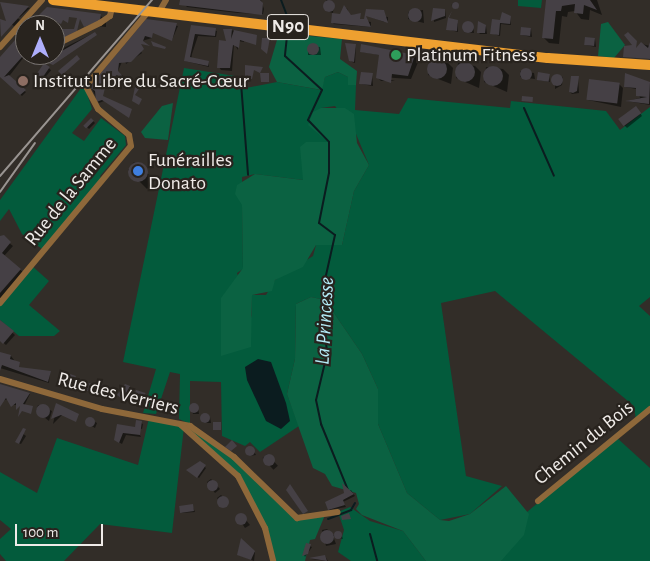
<!DOCTYPE html>
<meta charset="utf-8">
<style>
body{margin:0}
#map{position:relative;width:650px;height:561px;overflow:hidden;background:#322d28;font-family:"Alegreya Sans",sans-serif}
div>[style]{position:absolute}
.green>*{inset:0;background:#035b3c}
.forest>*{inset:0;background:#0b6242}
.water>*{inset:0;background:#0b1c1f}
.shadow>*{inset:0;background:#0007;transform-origin:0 0}
.stream>*{height:2px;margin:-1px;padding:0 1px;transform-origin:1px;border-radius:1px;background:#0b1c1f}
.building>*{inset:0;background:#454045;transform-origin:0 0}
.round{border-radius:50%}
.street>*{height:6px;margin:-3px;padding:0 3px;transform-origin:3px;border-radius:3px;background:#8e683a}
.primary>*{height:10px;margin:-5px;padding:0 5px;transform-origin:5px;border-radius:5px;background:#eea030}
.rail>*{height:2px;margin:-1px;padding:0 1px;transform-origin:1px;border-radius:1px;background:#999491}
.dots>*{width:14px;height:14px;translate:-50% -50%;box-sizing:border-box;border:2px solid #28231e;border-radius:50%}
span{translate:-50% -50%;white-space:nowrap;text-align:center;line-height:1.15;-webkit-text-stroke:4.5px #28231e;paint-order:stroke}
.shield-label span{padding:1px 4px;background:#28231e;border:1px solid;border-radius:4px;-webkit-text-stroke-width:0}
.shield-label{font-size:19px;color:#efebe8;font-weight:700}
.poi-label{font-size:20px;color:#efebe8}
.left{translate:0 -50%;text-align:left}
.street-label{font-size:20px;color:#efebe8}
.water-label{font-size:21px;color:#b3ebf6;font-style:italic}
.north{position:absolute;left:15px;top:15px;width:50px;height:50px;box-sizing:border-box;background:#28231e;border:1px solid #78736f;border-radius:50%;rotate:0deg;font-size:14px;font-weight:700;line-height:20px;text-align:center;color:#efebe8}
.north::after{content:'';display:block;margin:auto;width:18px;height:22px;background:#aeaefb;clip-path:polygon(50% 0,100% 100%,50% 72%,0 100%)}
.scale{position:absolute;left:15px;top:524px;width:88px;height:22px;box-sizing:border-box;border:2px solid #efebe8;border-top:0;padding-left:6px;font-size:15px;line-height:18px;white-space:nowrap;color:#efebe8;-webkit-text-stroke:4px #28231e;paint-order:stroke}
</style>
<div id="map">
<div class="green">
<i style="clip-path:polygon(518px 0,542px 0,541px 8px,518px 6px)"></i>
<i style="clip-path:polygon(evenodd,184px 68px,235px 76px,236px 90px,277px 82px,321px 90px,325px 77px,338px 72px,348px 77px,348px 85px,356px 85px,355px 110px,399px 114px,408px 98px,510px 108px,511px 101px,606px 111px,620px 130px,650px 107px,650px 297px,639px 306px,650px 316px,650px 409px,636px 421px,634px 406px,495px 291px,441px 303px,466px 476px,502px 486px,470px 514px,440px 520px,407px 493px,378px 424px,378px 389px,362px 354px,325px 300px,311px 297px,296px 304px,295px 359px,287px 394px,299px 426px,260px 452px,250px 442px,245px 446px,222px 436px,221px 382px,190px 381px,190px 424px,179px 419px,180px 374px,170px 372px,156px 414px,143px 413px,156px 369px,123px 362px,184px 68px,335px 106px,356px 134px,369px 165px,354px 191px,342px 245px,316px 245px,313px 256px,275px 280px,266px 295px,252px 295px,252px 318px,237px 273px,243px 269px,242px 177px,255px 174px,303px 180px,306px 142px,329px 142px,321px 108px,335px 106px)"></i>
<i style="clip-path:polygon(84px 84px,92px 109px,72px 133px,84px 141px,101px 118px,125px 136px,126px 145px,100px 176px,103px 182px,42px 249px,22px 234px,9px 209px,0 221px,0 200px)"></i>
<i style="clip-path:polygon(32px 266px,49px 281px,29px 305px,60px 331px,54px 336px,19px 336px,0 320px,0 303px)"></i>
<i style="clip-path:polygon(149px 418px,184px 427px,172px 533px,100px 524px,64px 561px,6px 561px,0 554px,0 539px,11px 529px,0 520px,0 472px,37px 493px,57px 438px,138px 465px)"></i>
<i style="clip-path:polygon(616px 437px,650px 468px,650px 561px,501px 561px,527px 512px)"></i>
<i style="clip-path:polygon(350px 507px,370px 521px,403px 531px,426px 561px,351px 561px,338px 552px,344px 530px,338px 512px)"></i>
</div>
<div class="forest">
<i style="clip-path:polygon(608px 22px,625px 45px,614px 58px,598px 56px,601px 24px)"></i>
<i style="clip-path:polygon(279px 33px,342px 39px,340px 59px,357px 71px,356px 85px,348px 85px,348px 77px,338px 72px,325px 77px,322px 90px,277px 82px,269px 67px)"></i>
<i style="clip-path:polygon(173px 103px,168px 140px,145px 138px,141px 132px,162px 106px)"></i>
<i style="clip-path:polygon(321px 108px,345px 108px,354px 114px,357px 143px,369px 165px,354px 191px,342px 245px,316px 245px,303px 267px,275px 280px,272px 291px,252px 295px,251px 347px,221px 356px,221px 298px,243px 268px,242px 205px,235px 194px,237px 185px,255px 174px,303px 180px,300px 147px,306px 142px,328px 142px,308px 125px,313px 112px)"></i>
<i style="clip-path:polygon(311px 297px,325px 300px,362px 354px,378px 389px,378px 424px,407px 493px,440px 520px,449px 521px,470px 514px,506px 486px,529px 514px,524px 535px,501px 561px,426px 561px,403px 531px,362px 515px,356px 509px,359px 504px,356px 493px,332px 486px,325px 474px,313px 468px,287px 394px,295px 359px,296px 304px)"></i>
<i style="clip-path:polygon(190px 426px,220px 446px,294px 516px,325px 515px,315px 539px,310px 540px,305px 561px,274px 561px,265px 528px,238px 476px,188px 431px)"></i>
</div>
<div class="water">
<i style="clip-path:polygon(258px 359px,271px 362px,286px 403px,290px 421px,281px 429px,266px 421px,247px 380px,245px 367px)"></i>
</div>
<div class="shadow">
<i style="clip-path:polygon(181px 0,261px 0,264px 9px,263px 14px,238px 13px,187px 7px)"></i>
<i style="clip-path:polygon(326px 0,334px 2px,333px 13px,326px 11px)"></i>
<i style="clip-path:polygon(554px 0,597px 0,602px 15px,590px 10px,589px 20px,581px 19px,575px 11px,568px 12px,567px 17px,562px 16px,559px 44px,549px 43px,543px 37px)"></i>
<i style="left:454px;top:2px;width:6px;height:4px;rotate:39deg"></i>
<i style="clip-path:polygon(9px 4px,30px 8px,20px 17px,15px 16px,20px 20px,14px 26px,7px 21px,4px 5px,8px 8px)"></i>
<i style="clip-path:polygon(347px 8px,349px 16px,357px 14px,360px 20px,371px 22px,371px 27px,333px 24px)"></i>
<i style="clip-path:polygon(434px 9px,445px 10px,446px 18px,434px 22px)"></i>
<i style="clip-path:polygon(423px 10px,424px 23px,408px 19px,408px 12px)"></i>
<i style="clip-path:polygon(100px 15px,106px 22px,106px 27px,97px 26px)"></i>
<i style="clip-path:polygon(366px 15px,388px 17px,388px 21px,385px 18px,384px 22px)"></i>
<i style="clip-path:polygon(510px 17px,511px 25px,501px 24px,500px 36px,491px 33px,501px 21px)"></i>
<i style="clip-path:polygon(145px 21px,178px 26px,172px 40px,153px 28px,152px 38px,135px 43px,142px 53px,126px 64px,124px 57px,118px 71px,109px 72px,122px 75px,130px 81px,118px 75px,106px 82px,115px 91px,102px 81px,103px 97px,97px 95px,104px 101px,99px 103px,91px 87px)"></i>
<i style="clip-path:polygon(458px 23px,458px 32px,447px 29px)"></i>
<i style="clip-path:polygon(463px 24px,473px 24px,474px 33px,464px 32px)"></i>
<i style="clip-path:polygon(192px 26px,217px 31px,216px 37px,198px 36px,192px 54px,191px 60px,208px 62px,209px 67px,185px 61px)"></i>
<i style="clip-path:polygon(486px 26px,487px 34px,480px 34px,478px 32px)"></i>
<i style="clip-path:polygon(531px 29px,532px 37px,521px 35px)"></i>
<i style="clip-path:polygon(231px 30px,245px 34px,244px 42px,238px 41px,238px 50px,234px 44px,232px 71px,221px 70px,219px 67px,232px 42px,227px 36px)"></i>
<i style="clip-path:polygon(62px 31px,60px 40px,55px 39px,57px 39px)"></i>
<i style="clip-path:polygon(94px 33px,69px 52px,57px 56px,49px 55px)"></i>
<i style="clip-path:polygon(595px 39px,596px 47px,585px 45px)"></i>
<i style="clip-path:polygon(642px 44px,650px 46px,650px 59px,625px 56px,641px 50px)"></i>
<i style="clip-path:polygon(25px 45px,25px 55px,40px 55px,33px 64px,34px 55px,28px 60px,24px 57px,7px 79px,26px 92px,22px 96px,0 76px,0 62px)"></i>
<i style="clip-path:polygon(356px 45px,355px 63px,352px 62px,351px 61px)"></i>
<i style="clip-path:polygon(308px 46px,320px 47px,321px 55px,308px 55px)"></i>
<i style="clip-path:polygon(381px 51px,415px 56px,419px 60px,411px 79px,380px 77px,395px 81px,381px 81px,377px 77px,380px 55px,362px 52px)"></i>
<i style="clip-path:polygon(430px 60px,447px 62px,453px 68px,451px 84px,428px 75px)"></i>
<i style="clip-path:polygon(458px 63px,475px 66px,481px 72px,479px 88px,456px 78px)"></i>
<i style="left:45px;top:65px;width:8px;height:13px;rotate:40deg"></i>
<i style="clip-path:polygon(486px 67px,503px 69px,509px 75px,507px 92px,484px 82px)"></i>
<i style="clip-path:polygon(520px 71px,534px 73px,535px 79px,520px 77px)"></i>
<i style="clip-path:polygon(372px 74px,373px 86px,361px 84px)"></i>
<i style="clip-path:polygon(549px 75px,550px 82px,539px 80px)"></i>
<i style="clip-path:polygon(555px 75px,563px 77px,562px 85px,555px 89px)"></i>
<i style="clip-path:polygon(626px 75px,650px 83px,650px 105px,627px 101px,640px 98px,637px 89px,625px 87px)"></i>
<i style="clip-path:polygon(138px 77px,143px 78px,138px 86px)"></i>
<i style="clip-path:polygon(578px 78px,579px 93px,572px 94px,570px 92px)"></i>
<i style="clip-path:polygon(619px 84px,623px 88px,621px 107px,588px 100px)"></i>
<i style="clip-path:polygon(638px 110px,642px 116px,627px 128px,624px 125px)"></i>
<i style="clip-path:polygon(91px 119px,95px 123px,89px 129px,86px 126px)"></i>
<i style="clip-path:polygon(134px 162px,155px 180px,147px 189px,128px 170px)"></i>
<i style="clip-path:polygon(0 236px,13px 246px,4px 256px,23px 272px,0 301px)"></i>
<i style="clip-path:polygon(0 322px,15px 335px,6px 345px,0 340px)"></i>
<i style="clip-path:polygon(0 353px,11px 356px,20px 368px,50px 372px,49px 383px,0 368px)"></i>
<i style="clip-path:polygon(0 386px,30px 394px,22px 410px,20px 405px,11px 405px,15px 396px,0 402px)"></i>
<i style="clip-path:polygon(130px 387px,131px 388px,127px 402px,118px 395px)"></i>
<i style="left:101px;top:389px;width:11px;height:6px;rotate:22deg"></i>
<i style="clip-path:polygon(38px 405px,52px 411px,49px 421px,36px 411px)"></i>
<i style="clip-path:polygon(57px 405px,67px 410px,53px 424px)"></i>
<i style="clip-path:polygon(191px 407px,198px 407px,199px 414px,193px 414px)"></i>
<i style="clip-path:polygon(210px 417px,211px 423px,204px 423px,203px 422px)"></i>
<i style="clip-path:polygon(89px 419px,97px 423px,95px 428px,87px 423px)"></i>
<i style="clip-path:polygon(137px 421px,143px 424px,142px 429px,136px 427px,141px 437px,126px 435px,122px 444px,115px 440px,118px 426px,136px 428px)"></i>
<i style="clip-path:polygon(22px 433px,26px 436px,21px 444px,18px 443px)"></i>
<i style="clip-path:polygon(251px 446px,256px 455px,249px 456px,245px 451px)"></i>
<i style="left:267px;top:454px;width:16px;height:6px;rotate:47deg"></i>
<i style="clip-path:polygon(200px 463px,206px 468px,199px 478px,188px 470px)"></i>
<i style="clip-path:polygon(211px 479px,220px 489px,215px 493px,207px 482px)"></i>
<i style="clip-path:polygon(351px 490px,355px 496px,343px 502px,346px 507px,329px 510px,326px 503px)"></i>
<i style="clip-path:polygon(221px 495px,222px 496px,225px 507px,217px 498px)"></i>
<i style="clip-path:polygon(192px 505px,195px 512px,181px 513px)"></i>
<i style="clip-path:polygon(241px 514px,250px 525px,245px 528px,237px 516px)"></i>
<i style="clip-path:polygon(327px 529px,333px 535px,341px 533px,343px 539px,333px 536px,336px 544px,326px 546px,322px 530px)"></i>
<i style="clip-path:polygon(307px 545px,312px 547px,305px 557px,304px 555px)"></i>
<i style="clip-path:polygon(255px 552px,254px 561px,239px 555px)"></i>
<i style="clip-path:polygon(325px 556px,328px 561px,311px 559px)"></i>
</div>
<div class="stream">
<i style="left:281px;top:0;width:19px;rotate:69deg"></i>
<i style="left:287px;top:36px;width:20px;rotate:96deg"></i>
<i style="left:285px;top:56px;width:50px;rotate:42.6deg"></i>
<i style="left:322px;top:90px;width:33px;rotate:115deg"></i>
<i style="left:308px;top:120px;width:30px;rotate:46deg"></i>
<i style="left:329px;top:142px;width:31px;rotate:90deg"></i>
<i style="left:329px;top:173px;width:51px;rotate:101.3deg"></i>
<i style="left:319px;top:223px;width:20px;rotate:37deg"></i>
<i style="left:335px;top:235px;width:59px;rotate:102.6deg"></i>
<i style="left:322px;top:293px;width:61px;rotate:85.3deg"></i>
<i style="left:327px;top:354px;width:47px;rotate:103.4deg"></i>
<i style="left:316px;top:400px;width:25px;rotate:78deg"></i>
<i style="left:321px;top:424px;width:71px;rotate:67.8deg"></i>
<i style="left:241px;top:83px;width:92px;rotate:85.6deg"></i>
<i style="left:524px;top:108px;width:74px;rotate:66.2deg"></i>
<i style="left:328px;top:519px;width:25px;rotate:-21deg"></i>
<i style="left:351px;top:510px;width:8px;rotate:-60deg"></i>
<i style="left:370px;top:534px;width:28px;rotate:75deg"></i>
</div>
<div class="building">
<i class="round" style="left:323px;top:0;width:12px;height:12px"></i>
<i style="clip-path:polygon(180px 0,260px 0,263px 3px,262px 15px,179px 5px)"></i>
<i style="clip-path:polygon(546px 0,590px 0,597px 10px,584px 5px,583px 14px,574px 13px,575px 4px,562px 6px,561px 11px,556px 11px,553px 39px,542px 38px)"></i>
<i class="round" style="left:451.5px;top:1.5px;width:7px;height:7px"></i>
<i style="clip-path:polygon(0 2px,29px 6px,1px 37px,0 19px,6px 21px)"></i>
<i style="clip-path:polygon(344px 5px,351px 15px,361px 13px,360px 19px,364px 19px,366px 9px,384px 10px,388px 23px,366px 16px,371px 27px,331px 23px,332px 13px,340px 14px)"></i>
<i style="clip-path:polygon(47px 7px,101px 14px,100px 21px,84px 27px,80px 19px,77px 31px,60px 40px,61px 29px,74px 29px,77px 18px,69px 17px,68px 23px,63px 20px,61px 24px,46px 17px,51px 25px,29px 25px)"></i>
<i class="round" style="left:408px;top:8px;width:14px;height:14px"></i>
<i style="clip-path:polygon(433px 8px,445px 9px,445px 16px,431px 21px)"></i>
<i style="clip-path:polygon(452px 11px,449px 18px,458px 20px,457px 31px,446px 30px,448px 18px)"></i>
<i style="clip-path:polygon(502px 12px,511px 16px,510px 24px,500px 23px,499px 35px,490px 34px,492px 19px,500px 20px)"></i>
<i style="clip-path:polygon(146px 19px,177px 23px,172px 41px,153px 33px,152px 38px,145px 36px,143px 41px,150px 46px,141px 44px,144px 49px,131px 62px,119px 63px,118px 71px,128px 82px,117px 75px,109px 81px,113px 90px,105px 88px,103px 96px,132px 109px,129px 118px,102px 100px,96px 102px,95px 91px,89px 87px)"></i>
<i style="clip-path:polygon(478px 21px,486px 25px,485px 33px,477px 33px)"></i>
<i class="round" style="left:462px;top:21px;width:12px;height:12px"></i>
<i style="clip-path:polygon(191px 25px,216px 28px,215px 36px,195px 34px,190px 57px,209px 61px,208px 66px,184px 61px)"></i>
<i style="left:521px;top:27px;width:10px;height:8px;rotate:6deg"></i>
<i style="clip-path:polygon(223px 29px,232px 29px,231px 39px,234px 30px,257px 35px,256px 45px,240px 40px,239px 48px,233px 45px,230px 68px,217px 68px,219px 40px,226px 41px)"></i>
<i style="clip-path:polygon(95px 32px,97px 35px,53px 65px,43px 61px,60px 52px,55px 50px,60px 52px)"></i>
<i style="clip-path:polygon(628px 32px,637px 41px,636px 48px,641px 42px,648px 48px,650px 42px,650px 59px,623px 57px,624px 46px,632px 45px,624px 35px)"></i>
<i style="left:585px;top:37px;width:10px;height:8px;rotate:6deg"></i>
<i style="clip-path:polygon(262px 38px,270px 38px,267px 54px,261px 49px)"></i>
<i style="clip-path:polygon(15px 40px,25px 43px,25px 55px,30px 55px,27px 61px,22px 57px,4px 77px,9px 75px,26px 90px,20px 95px,0 77px,0 57px)"></i>
<i style="clip-path:polygon(151px 41px,166px 47px,165px 49px,153px 46px)"></i>
<i class="round" style="left:307px;top:43px;width:12px;height:12px"></i>
<i style="clip-path:polygon(345px 43px,356px 44px,354px 62px,349px 61px)"></i>
<i style="clip-path:polygon(361px 44px,415px 55px,408px 76px,392px 74px,391px 83px,376px 78px,379px 55px,360px 52px)"></i>
<i style="clip-path:polygon(77px 55px,80px 59px,62px 75px,58px 71px)"></i>
<i class="round" style="left:30.5px;top:55.5px;width:9px;height:9px"></i>
<i class="round" style="left:427px;top:59px;width:20px;height:20px"></i>
<i class="round" style="left:455px;top:62px;width:20px;height:20px"></i>
<i style="left:44px;top:63px;width:7px;height:15px;rotate:34deg"></i>
<i style="clip-path:polygon(245px 65px,263px 67px,260px 73px,269px 73px,269px 82px,261px 82px,260px 73px,254px 70px,252px 79px,245px 79px)"></i>
<i class="round" style="left:483px;top:66px;width:20px;height:20px"></i>
<i class="round" style="left:520px;top:68px;width:12px;height:12px"></i>
<i style="clip-path:polygon(361px 72px,373px 73px,371px 85px,359px 84px)"></i>
<i style="left:538px;top:72px;width:12px;height:8px;rotate:9deg"></i>
<i style="clip-path:polygon(625px 73px,650px 82px,649px 104px,625px 101px,647px 97px,636px 96px,636px 88px,624px 87px)"></i>
<i class="round" style="left:551px;top:74px;width:12px;height:12px"></i>
<i style="clip-path:polygon(571px 76px,579px 76px,577px 91px,573px 93px,569px 92px)"></i>
<i style="left:589px;top:79px;width:31px;height:21px;rotate:7deg"></i>
<i style="clip-path:polygon(135px 87px,139px 89px,135px 95px,142px 99px,139px 105px,132px 101px)"></i>
<i style="left:522px;top:96px;width:11px;height:5px;rotate:5deg"></i>
<i style="left:636px;top:106px;width:9px;height:22px;rotate:54deg"></i>
<i style="left:91px;top:118px;width:4px;height:11px;rotate:45deg"></i>
<i class="round" style="left:128px;top:162px;width:20px;height:20px"></i>
<i style="clip-path:polygon(4px 235px,11px 242px,2px 253px,21px 269px,0 293px,0 236px)"></i>
<i style="clip-path:polygon(0 320px,14px 331px,3px 344px,0 341px)"></i>
<i style="clip-path:polygon(0 352px,11px 355px,10px 359px,20px 362px,19px 367px,51px 371px,48px 382px,2px 365px,0 371px)"></i>
<i style="clip-path:polygon(70px 374px,76px 376px,71px 387px,60px 383px,62px 375px)"></i>
<i style="clip-path:polygon(83px 381px,92px 384px,90px 392px,81px 388px)"></i>
<i style="clip-path:polygon(0 384px,30px 393px,23px 404px,33px 406px,31px 414px,22px 411px,18px 417px,20px 406px,16px 410px,16px 403px,11px 407px,6px 398px,0 407px)"></i>
<i style="clip-path:polygon(125px 384px,130px 386px,126px 402px,117px 395px)"></i>
<i class="round" style="left:98px;top:385px;width:12px;height:12px"></i>
<i style="left:136px;top:390px;width:10px;height:11px;rotate:17deg"></i>
<i style="clip-path:polygon(56px 403px,79px 414px,76px 422px,61px 415px,51px 419px)"></i>
<i style="left:166px;top:403px;width:10px;height:8px;rotate:11deg"></i>
<i class="round" style="left:189px;top:403px;width:10px;height:10px"></i>
<i class="round" style="left:36px;top:404px;width:14px;height:14px"></i>
<i class="round" style="left:200px;top:413px;width:10px;height:10px"></i>
<i class="round" style="left:85px;top:417px;width:10px;height:10px"></i>
<i style="clip-path:polygon(136px 420px,142px 421px,140px 435px,123px 433px,119px 443px,114px 440px,117px 424px,135px 427px)"></i>
<i style="left:213px;top:422px;width:8px;height:8px"></i>
<i style="clip-path:polygon(23px 428px,26px 429px,19px 444px,15px 442px)"></i>
<i style="clip-path:polygon(232px 440px,237px 446px,231px 451px,225px 447px)"></i>
<i class="round" style="left:245px;top:446px;width:10px;height:10px"></i>
<i class="round" style="left:263px;top:454px;width:12px;height:12px"></i>
<i style="clip-path:polygon(200px 461px,206px 465px,197px 478px,186px 470px)"></i>
<i class="round" style="left:206.5px;top:479.5px;width:11px;height:11px"></i>
<i style="clip-path:polygon(342px 483px,354px 494px,343px 500px,345px 505px,328px 510px,325px 502px,344px 493px)"></i>
<i style="clip-path:polygon(290px 484px,308px 511px,303px 514px,286px 490px)"></i>
<i class="round" style="left:217px;top:496px;width:12px;height:12px"></i>
<i style="left:193px;top:504px;width:7px;height:14px;rotate:82deg"></i>
<i class="round" style="left:235px;top:513px;width:12px;height:12px"></i>
<i style="clip-path:polygon(349px 513px,351px 519px,342px 520px,341px 516px)"></i>
<i class="round" style="left:320px;top:530px;width:14px;height:14px"></i>
<i class="round" style="left:334px;top:531px;width:8px;height:8px"></i>
<i style="clip-path:polygon(241px 538px,255px 551px,251px 560px,237px 555px)"></i>
<i style="clip-path:polygon(306px 543px,311px 544px,308px 554px,302px 556px)"></i>
<i style="clip-path:polygon(325px 555px,327px 561px,309px 558px,314px 557px)"></i>
</div>
<div class="street">
<i style="left:159px;top:12px;width:14px;rotate:-60deg"></i>
<i style="left:15px;top:31px;width:12px;rotate:35deg"></i>
<i style="left:55px;top:45px;width:50px;rotate:-26.1deg"></i>
<i style="left:100px;top:23px;width:12px;rotate:-35deg"></i>
<i style="left:110px;top:16px;width:9px;rotate:-77deg"></i>
<i style="left:0;top:47px;width:63px;rotate:-48.2deg"></i>
<i style="left:0;top:303px;width:204px;rotate:-50.2deg"></i>
<i style="left:131px;top:146px;width:11px;rotate:-100deg"></i>
<i style="left:129px;top:135px;width:40px;rotate:-140deg"></i>
<i style="left:98px;top:109px;width:26px;rotate:-118deg"></i>
<i style="left:86px;top:86px;width:98px;rotate:-50deg"></i>
<i style="left:0;top:379px;width:106px;rotate:16.4deg"></i>
<i style="left:102px;top:409px;width:90px;rotate:10.9deg"></i>
<i style="left:190px;top:426px;width:54px;rotate:35.2deg"></i>
<i style="left:234px;top:457px;width:88px;rotate:44.1deg"></i>
<i style="left:297px;top:518px;width:41px;rotate:-8.3deg"></i>
<i style="left:181px;top:425px;width:76px;rotate:41.8deg"></i>
<i style="left:238px;top:476px;width:59px;rotate:62.6deg"></i>
<i style="left:265px;top:528px;width:34px;rotate:76deg"></i>
<i style="left:538px;top:501px;width:145px;rotate:-39.4deg"></i>
</div>
<div class="primary">
<i style="left:53px;top:0;width:498px;rotate:6.7deg"></i>
<i style="left:548px;top:58px;width:102px;rotate:3.9deg"></i>
</div>
<div class="rail">
<i style="left:0;top:176px;width:233px;rotate:-49.2deg"></i>
<i style="left:0;top:192px;width:60px;rotate:-54.5deg"></i>
</div>
<div class="dots">
<i style="left:396px;top:55px;background:#2e9e5b"></i>
<i style="left:23px;top:81px;background:#8d6e63"></i>
<i style="left:138px;top:171px;background:#3f7fe0"></i>
</div>
<div class="shield-label">
<span style="left:288px;top:27px">N90</span>
</div>
<div class="poi-label">
<span class="left" style="left:406px;top:55px">Platinum Fitness</span>
<span class="left" style="left:33px;top:81px">Institut Libre du Sacré-Cœur</span>
<span class="left" style="left:148px;top:172px">Funérailles<br>Donato</span>
</div>
<div class="street-label">
<span style="left:71px;top:192px;rotate:-51deg">Rue de la Samme</span>
<span style="left:118px;top:394px;rotate:14deg">Rue des Verriers</span>
<span style="left:584px;top:443px;rotate:-39deg">Chemin du Bois</span>
</div>
<div class="water-label">
<span style="left:325px;top:321px;rotate:-87deg">La Princesse</span>
</div>
<div class="north">N</div>
<div class="scale">100 m</div>
</div>
